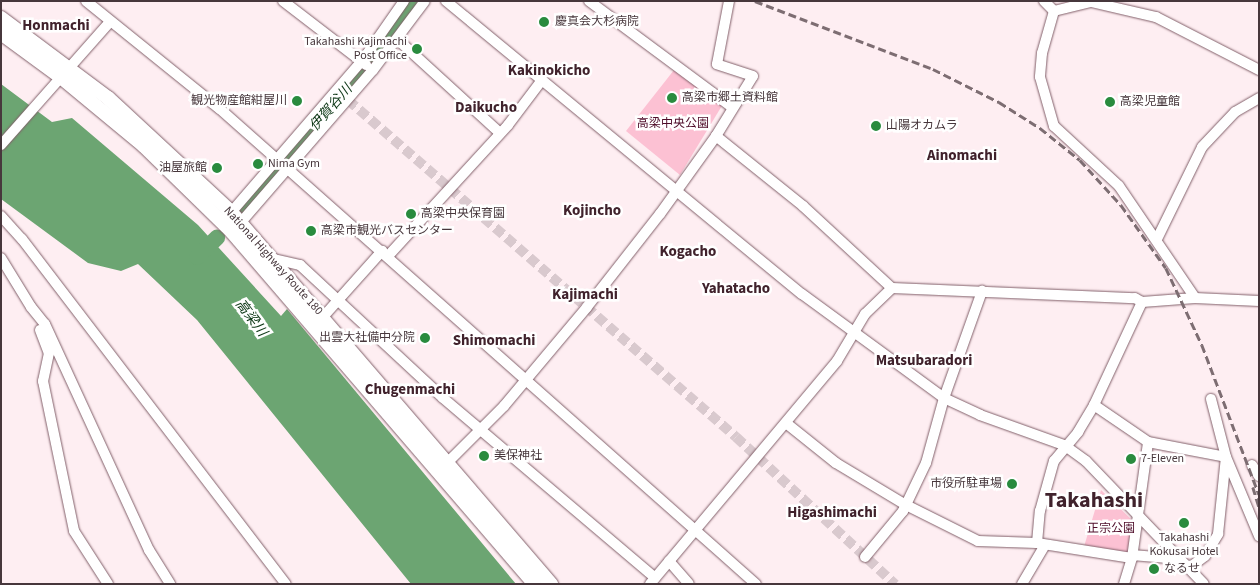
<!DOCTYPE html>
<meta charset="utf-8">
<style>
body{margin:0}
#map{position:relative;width:1260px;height:585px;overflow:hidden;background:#feeef2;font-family:"Source Sans 3","Noto Sans JP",sans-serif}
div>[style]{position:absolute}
.green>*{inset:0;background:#fcc1d3}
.water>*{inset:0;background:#6ca572}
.river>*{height:16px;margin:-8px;padding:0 8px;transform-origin:8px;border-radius:8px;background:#6ca572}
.minor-tunnel>*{height:10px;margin-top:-5px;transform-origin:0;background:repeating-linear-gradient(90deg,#d9c9ce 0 10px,transparent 0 15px)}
.roads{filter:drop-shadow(0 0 1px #82606a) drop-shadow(0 0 1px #82606a)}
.minor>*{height:10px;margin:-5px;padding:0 5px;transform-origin:5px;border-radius:5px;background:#fff}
.highway>*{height:14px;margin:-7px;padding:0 7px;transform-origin:7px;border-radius:7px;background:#fff}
.rail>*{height:2.5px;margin-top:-1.25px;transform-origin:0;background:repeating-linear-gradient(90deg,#7d6d72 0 8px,transparent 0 12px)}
.dots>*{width:14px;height:14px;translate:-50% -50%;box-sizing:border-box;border:2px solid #fff;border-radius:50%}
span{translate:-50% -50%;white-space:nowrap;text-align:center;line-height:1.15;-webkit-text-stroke:5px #fff;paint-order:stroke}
.poi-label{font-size:12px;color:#47373c}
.left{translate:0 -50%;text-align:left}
.right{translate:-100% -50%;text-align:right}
.park-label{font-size:12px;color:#4e0c29}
.street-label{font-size:12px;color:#47373c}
.water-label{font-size:14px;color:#0d3716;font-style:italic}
.quarter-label{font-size:15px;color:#40222c;font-weight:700}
.town-label{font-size:22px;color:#40222c;font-weight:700}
.frame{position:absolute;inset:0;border:2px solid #47373c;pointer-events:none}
</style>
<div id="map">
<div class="green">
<i style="clip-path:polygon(674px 70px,723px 104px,680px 175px,626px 131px)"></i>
<i style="clip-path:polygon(1101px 490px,1133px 521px,1129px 552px,1125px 555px,1083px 550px)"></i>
</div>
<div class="water">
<i style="clip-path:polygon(1px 84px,52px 122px,72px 118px,198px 225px,281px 316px,287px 309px,516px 584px,411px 584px,197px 320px,138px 264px,121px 271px,88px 263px,1px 199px)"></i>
</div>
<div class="river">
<i style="left:243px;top:209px;width:178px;rotate:-48.9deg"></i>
<i style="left:360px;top:75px;width:91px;rotate:-54.4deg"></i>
<i style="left:197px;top:257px;width:28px;rotate:-44deg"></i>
</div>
<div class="minor-tunnel">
<i style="left:348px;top:100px;width:514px;rotate:40.98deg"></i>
<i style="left:736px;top:437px;width:217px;rotate:42.8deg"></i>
</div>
<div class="roads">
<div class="minor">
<i style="left:86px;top:1px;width:172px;rotate:38.9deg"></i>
<i style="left:220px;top:109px;width:716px;rotate:41.55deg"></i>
<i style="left:283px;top:1px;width:105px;rotate:37.6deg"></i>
<i style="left:446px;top:1px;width:461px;rotate:39.5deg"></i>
<i style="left:802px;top:294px;width:176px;rotate:36.2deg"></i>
<i style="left:944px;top:398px;width:40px;rotate:25deg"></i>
<i style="left:980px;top:415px;width:89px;rotate:19.7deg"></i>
<i style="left:1064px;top:445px;width:27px;rotate:36deg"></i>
<i style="left:1086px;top:461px;width:170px;rotate:46.2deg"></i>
<i style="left:589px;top:1px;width:179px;rotate:36.6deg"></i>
<i style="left:1044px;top:1px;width:14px;rotate:45deg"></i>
<i style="left:1054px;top:11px;width:44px;rotate:105.9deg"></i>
<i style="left:1042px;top:53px;width:24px;rotate:95deg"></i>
<i style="left:1040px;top:77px;width:51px;rotate:74.1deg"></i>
<i style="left:1054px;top:126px;width:88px;rotate:42.7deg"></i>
<i style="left:1119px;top:186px;width:135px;rotate:55.8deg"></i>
<i style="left:1054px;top:11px;width:38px;rotate:-14deg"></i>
<i style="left:1091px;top:2px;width:67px;rotate:13deg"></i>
<i style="left:1156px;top:17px;width:116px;rotate:27.2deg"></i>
<i style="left:397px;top:39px;width:139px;rotate:42.4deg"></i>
<i style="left:716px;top:136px;width:112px;rotate:38.8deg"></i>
<i style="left:803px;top:206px;width:121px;rotate:42.7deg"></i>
<i style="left:892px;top:288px;width:243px;rotate:2.4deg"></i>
<i style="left:1135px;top:298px;width:8px;rotate:30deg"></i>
<i style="left:1142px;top:302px;width:53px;rotate:-4.3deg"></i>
<i style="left:1195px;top:298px;width:64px;rotate:2.7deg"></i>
<i style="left:1px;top:145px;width:164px;rotate:-48.5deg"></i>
<i style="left:1px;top:216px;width:31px;rotate:48deg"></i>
<i style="left:22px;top:239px;width:434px;rotate:52.6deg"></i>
<i style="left:228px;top:216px;width:205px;rotate:-49.2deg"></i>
<i style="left:362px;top:61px;width:73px;rotate:-55deg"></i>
<i style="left:236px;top:228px;width:209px;rotate:-49.1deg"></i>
<i style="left:373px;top:70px;width:86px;rotate:-53deg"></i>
<i style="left:1157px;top:239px;width:102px;rotate:-63.9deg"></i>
<i style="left:1202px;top:147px;width:48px;rotate:-46.7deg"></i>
<i style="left:1235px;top:112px;width:28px;rotate:-30deg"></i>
<i style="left:388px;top:256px;width:178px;rotate:-47.5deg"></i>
<i style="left:508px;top:125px;width:56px;rotate:-52.9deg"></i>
<i style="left:1px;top:258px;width:57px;rotate:58.5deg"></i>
<i style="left:31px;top:307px;width:22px;rotate:51deg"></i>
<i style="left:45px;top:324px;width:249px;rotate:65.3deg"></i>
<i style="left:149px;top:550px;width:40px;rotate:58deg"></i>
<i style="left:274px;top:259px;width:27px;rotate:13deg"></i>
<i style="left:300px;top:265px;width:195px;rotate:42.9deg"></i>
<i style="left:443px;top:398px;width:278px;rotate:40.3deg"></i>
<i style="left:323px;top:317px;width:89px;rotate:-48.2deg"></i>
<i style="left:40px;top:330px;width:25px;rotate:69deg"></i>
<i style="left:49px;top:353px;width:29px;rotate:102deg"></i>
<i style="left:43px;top:381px;width:153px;rotate:78.3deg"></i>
<i style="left:74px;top:531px;width:63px;rotate:57.3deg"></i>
<i style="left:1094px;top:405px;width:65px;rotate:34.4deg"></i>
<i style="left:1148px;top:442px;width:79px;rotate:10.9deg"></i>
<i style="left:1226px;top:457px;width:86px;rotate:67.3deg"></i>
<i style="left:786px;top:423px;width:64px;rotate:38.7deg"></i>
<i style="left:836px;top:463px;width:82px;rotate:31deg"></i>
<i style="left:906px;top:505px;width:80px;rotate:26.6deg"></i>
<i style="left:978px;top:541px;width:59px;rotate:1.9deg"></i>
<i style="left:1037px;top:543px;width:96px;rotate:9deg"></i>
<i style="left:1252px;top:465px;width:13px;rotate:58deg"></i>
<i style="left:443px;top:467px;width:86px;rotate:-45deg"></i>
<i style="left:504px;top:406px;width:129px;rotate:-50deg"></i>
<i style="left:587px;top:307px;width:118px;rotate:-51.9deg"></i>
<i style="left:660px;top:214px;width:96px;rotate:-54.3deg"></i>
<i style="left:716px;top:136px;width:70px;rotate:-58.3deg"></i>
<i style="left:753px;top:76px;width:38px;rotate:-162deg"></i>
<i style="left:717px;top:64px;width:64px;rotate:-79.2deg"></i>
<i style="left:1037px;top:543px;width:32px;rotate:-85deg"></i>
<i style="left:1040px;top:511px;width:52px;rotate:-74.4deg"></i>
<i style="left:1054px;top:461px;width:38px;rotate:-50deg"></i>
<i style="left:1078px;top:432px;width:31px;rotate:-59deg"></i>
<i style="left:1094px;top:405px;width:114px;rotate:-65deg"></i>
<i style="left:1132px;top:555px;width:48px;rotate:4.8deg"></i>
<i style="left:865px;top:557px;width:60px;rotate:-50.4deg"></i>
<i style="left:903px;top:511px;width:53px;rotate:-64.4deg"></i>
<i style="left:926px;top:463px;width:67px;rotate:-74.5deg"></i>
<i style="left:944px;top:398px;width:114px;rotate:-70.4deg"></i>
<i style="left:669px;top:561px;width:30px;rotate:49deg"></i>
<i style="left:1189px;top:568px;width:20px;rotate:-37deg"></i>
<i style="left:1205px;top:556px;width:26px;rotate:-59deg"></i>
<i style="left:1218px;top:534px;width:77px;rotate:-84.1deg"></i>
<i style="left:1226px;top:457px;width:60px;rotate:-104.5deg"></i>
<i style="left:650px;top:584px;width:291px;rotate:-50deg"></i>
<i style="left:837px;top:361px;width:55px;rotate:-59.2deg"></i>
<i style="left:865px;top:314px;width:37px;rotate:-44deg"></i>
<i style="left:1022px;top:584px;width:45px;rotate:-59.5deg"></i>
<i style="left:1124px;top:584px;width:27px;rotate:-73deg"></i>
<i style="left:1132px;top:558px;width:117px;rotate:-82.1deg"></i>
</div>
<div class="highway">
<i style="left:1px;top:18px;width:134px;rotate:36.8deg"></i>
<i style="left:108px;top:98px;width:168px;rotate:42.8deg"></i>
<i style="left:231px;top:212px;width:491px;rotate:49.3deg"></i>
<i style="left:1px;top:33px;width:74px;rotate:36.3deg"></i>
<i style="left:61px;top:77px;width:108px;rotate:39.7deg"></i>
<i style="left:144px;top:146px;width:123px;rotate:44.3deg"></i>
<i style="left:232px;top:232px;width:464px;rotate:49.3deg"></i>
</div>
</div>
<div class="rail">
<i style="left:755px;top:1px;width:191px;rotate:20.9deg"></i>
<i style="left:933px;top:69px;width:74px;rotate:26.6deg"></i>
<i style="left:999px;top:102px;width:49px;rotate:32.4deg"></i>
<i style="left:1040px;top:128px;width:51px;rotate:38.7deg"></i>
<i style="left:1080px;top:160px;width:61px;rotate:47.7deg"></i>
<i style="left:1121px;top:205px;width:77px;rotate:54.5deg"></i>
<i style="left:1166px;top:268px;width:85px;rotate:64.9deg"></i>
<i style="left:1202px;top:345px;width:160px;rotate:69.1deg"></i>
<i style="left:1253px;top:487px;width:21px;rotate:73deg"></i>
</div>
<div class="dots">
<i style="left:544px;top:22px;background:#298b3e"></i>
<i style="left:417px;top:49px;background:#298b3e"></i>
<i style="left:672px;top:98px;background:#298b3e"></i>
<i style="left:297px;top:101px;background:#298b3e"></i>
<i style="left:1110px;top:102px;background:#298b3e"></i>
<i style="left:876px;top:126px;background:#298b3e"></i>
<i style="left:258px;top:164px;background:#298b3e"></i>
<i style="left:217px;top:168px;background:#298b3e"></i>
<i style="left:411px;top:214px;background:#298b3e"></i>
<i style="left:311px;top:231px;background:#298b3e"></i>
<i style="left:425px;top:338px;background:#298b3e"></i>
<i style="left:484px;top:456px;background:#298b3e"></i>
<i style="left:1131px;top:459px;background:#298b3e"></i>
<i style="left:1012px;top:484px;background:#298b3e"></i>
<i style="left:1184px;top:523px;background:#298b3e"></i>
<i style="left:1154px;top:569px;background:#298b3e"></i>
</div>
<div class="poi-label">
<span class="left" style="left:555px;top:22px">慶真会大杉病院</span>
<span class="right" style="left:407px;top:49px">Takahashi Kajimachi<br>Post Office</span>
<span class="left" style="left:682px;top:98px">高梁市郷土資料館</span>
<span class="right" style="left:287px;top:101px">観光物産館紺屋川</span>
<span class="left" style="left:1120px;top:102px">高梁児童館</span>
<span class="left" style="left:886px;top:126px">山陽オカムラ</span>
<span class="left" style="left:268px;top:164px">Nima Gym</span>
<span class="right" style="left:207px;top:168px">油屋旅館</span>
<span class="left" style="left:421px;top:214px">高梁中央保育園</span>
<span class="left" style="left:321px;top:231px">高梁市観光バスセンター</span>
<span class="right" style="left:415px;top:338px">出雲大社備中分院</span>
<span class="left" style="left:494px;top:456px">美保神社</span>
<span class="left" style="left:1141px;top:459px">7-Eleven</span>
<span class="right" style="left:1002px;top:484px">市役所駐車場</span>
<span style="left:1184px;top:545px">Takahashi<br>Kokusai Hotel</span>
<span class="left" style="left:1164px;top:569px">なるせ</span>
</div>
<div class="park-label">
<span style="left:673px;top:124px">高梁中央公園</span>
<span style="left:1111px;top:529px">正宗公園</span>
</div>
<div class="street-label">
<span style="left:273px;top:261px;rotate:48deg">National Highway Route 180</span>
</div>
<div class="water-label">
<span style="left:331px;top:108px;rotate:-49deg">伊賀谷川</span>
<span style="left:251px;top:318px;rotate:53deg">高梁川</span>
</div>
<div class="quarter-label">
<span style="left:56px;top:26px">Honmachi</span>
<span style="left:549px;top:71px">Kakinokicho</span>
<span style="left:486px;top:108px">Daikucho</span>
<span style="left:962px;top:156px">Ainomachi</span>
<span style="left:592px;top:211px">Kojincho</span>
<span style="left:688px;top:252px">Kogacho</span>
<span style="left:736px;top:289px">Yahatacho</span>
<span style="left:585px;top:295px">Kajimachi</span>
<span style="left:494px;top:341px">Shimomachi</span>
<span style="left:924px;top:361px">Matsubaradori</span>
<span style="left:410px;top:390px">Chugenmachi</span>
<span style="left:832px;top:513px">Higashimachi</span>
</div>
<div class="town-label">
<span style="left:1094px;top:501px">Takahashi</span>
</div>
<div class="frame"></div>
</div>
